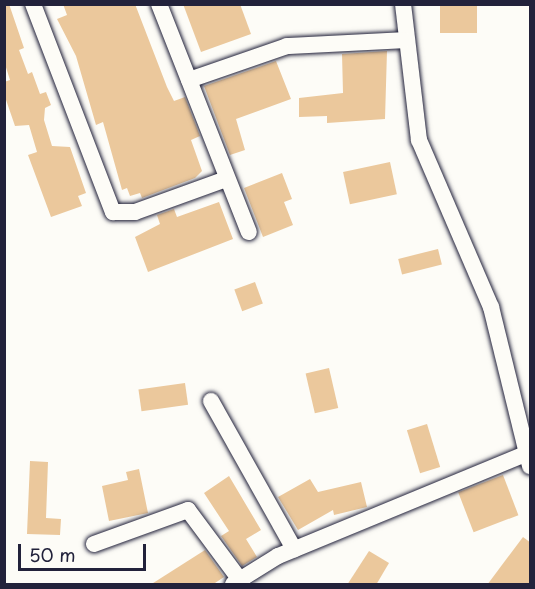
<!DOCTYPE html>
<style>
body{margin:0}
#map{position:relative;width:535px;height:589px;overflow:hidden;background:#fdfcf7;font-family:"Playpen Sans",sans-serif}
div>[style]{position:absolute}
.building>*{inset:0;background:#ebc89c;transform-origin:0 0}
.roads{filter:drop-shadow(0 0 2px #22223b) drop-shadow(0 0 2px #22223b)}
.street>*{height:16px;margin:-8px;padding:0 8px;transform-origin:8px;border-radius:8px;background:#fdfcf7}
span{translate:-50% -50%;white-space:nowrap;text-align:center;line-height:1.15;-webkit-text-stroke:6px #fdfcf7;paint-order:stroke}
.frame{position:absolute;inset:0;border:6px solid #22223b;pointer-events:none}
.scale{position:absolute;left:18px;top:544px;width:128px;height:27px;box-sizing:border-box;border:3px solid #22223b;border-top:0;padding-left:8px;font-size:18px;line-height:21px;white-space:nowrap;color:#22223b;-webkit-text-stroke:4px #fdfcf7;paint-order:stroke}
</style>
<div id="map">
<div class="building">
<i style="clip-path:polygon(4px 4px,9px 4px,24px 48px,19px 50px,28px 74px,32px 72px,40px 94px,46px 92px,51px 105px,45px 108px,44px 120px,52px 146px,70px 147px,86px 193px,78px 196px,82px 206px,51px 217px,28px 155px,37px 152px,29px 125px,15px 126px,4px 94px,4px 82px,10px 80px,4px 61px)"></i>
<i style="clip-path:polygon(63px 4px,135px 4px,167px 87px,174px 101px,185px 97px,200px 136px,191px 140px,202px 171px,195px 178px,142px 198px,140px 193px,130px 196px,127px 188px,122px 190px,103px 122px,96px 125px,76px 56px,57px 19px,67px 15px)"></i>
<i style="clip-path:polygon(183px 4px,240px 4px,251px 34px,201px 52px)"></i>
<i style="left:440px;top:4px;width:37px;height:29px"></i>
<i style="clip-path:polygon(387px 51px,385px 119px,327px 123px,327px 116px,299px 117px,299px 98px,343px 93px,342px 54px)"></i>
<i style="clip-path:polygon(276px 61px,291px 99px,236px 119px,245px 150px,230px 155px,204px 86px)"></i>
<i style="left:390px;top:162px;width:33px;height:48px;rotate:78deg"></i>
<i style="clip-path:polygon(282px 173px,292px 199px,284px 202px,293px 225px,263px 237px,244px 188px)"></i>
<i style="clip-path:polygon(219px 202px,233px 239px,148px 272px,135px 237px,160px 224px,157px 215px,174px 209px,177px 217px)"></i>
<i style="left:438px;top:249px;width:16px;height:41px;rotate:76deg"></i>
<i style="left:255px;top:282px;width:23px;height:22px;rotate:70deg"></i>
<i style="left:329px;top:368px;width:41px;height:24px;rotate:77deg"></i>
<i style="left:185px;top:383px;width:22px;height:47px;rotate:82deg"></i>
<i style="left:427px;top:424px;width:45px;height:21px;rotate:73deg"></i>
<i style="clip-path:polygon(30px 461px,48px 462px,46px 518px,61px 519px,60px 535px,27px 534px)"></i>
<i style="clip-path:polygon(139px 469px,148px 513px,109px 521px,102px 486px,128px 480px,126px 472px)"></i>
<i style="left:503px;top:475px;width:43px;height:48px;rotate:69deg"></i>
<i style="clip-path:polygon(229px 476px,261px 530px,246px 539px,257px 557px,242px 566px,221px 536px,229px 531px,204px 493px)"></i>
<i style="clip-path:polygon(310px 479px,318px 492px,361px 482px,367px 507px,334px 515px,333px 510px,298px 530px,278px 497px)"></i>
<i style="clip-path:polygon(523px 537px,531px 543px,531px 585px,487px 585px)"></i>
<i style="clip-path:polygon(205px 550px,224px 577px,212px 585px,150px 585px)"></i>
<i style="clip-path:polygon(369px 551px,389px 563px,376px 585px,347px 585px)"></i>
</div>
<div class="roads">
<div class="street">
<i style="left:33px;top:4px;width:223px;rotate:69deg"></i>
<i style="left:113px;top:212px;width:22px"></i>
<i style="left:135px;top:212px;width:97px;rotate:-19.9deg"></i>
<i style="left:159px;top:4px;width:245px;rotate:68.5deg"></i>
<i style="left:403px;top:4px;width:137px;rotate:83.3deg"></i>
<i style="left:419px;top:140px;width:182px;rotate:66.7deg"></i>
<i style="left:491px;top:307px;width:164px;rotate:76.2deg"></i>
<i style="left:189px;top:80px;width:104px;rotate:-19.1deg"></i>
<i style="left:287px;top:46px;width:117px;rotate:-2.9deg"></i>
<i style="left:211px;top:401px;width:170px;rotate:60.7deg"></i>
<i style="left:94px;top:544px;width:100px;rotate:-19.9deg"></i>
<i style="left:188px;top:510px;width:87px;rotate:53.4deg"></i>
<i style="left:233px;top:584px;width:53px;rotate:-31.9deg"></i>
<i style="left:278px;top:556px;width:267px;rotate:-22.4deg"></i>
</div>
</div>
<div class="frame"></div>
<div class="scale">50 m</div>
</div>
